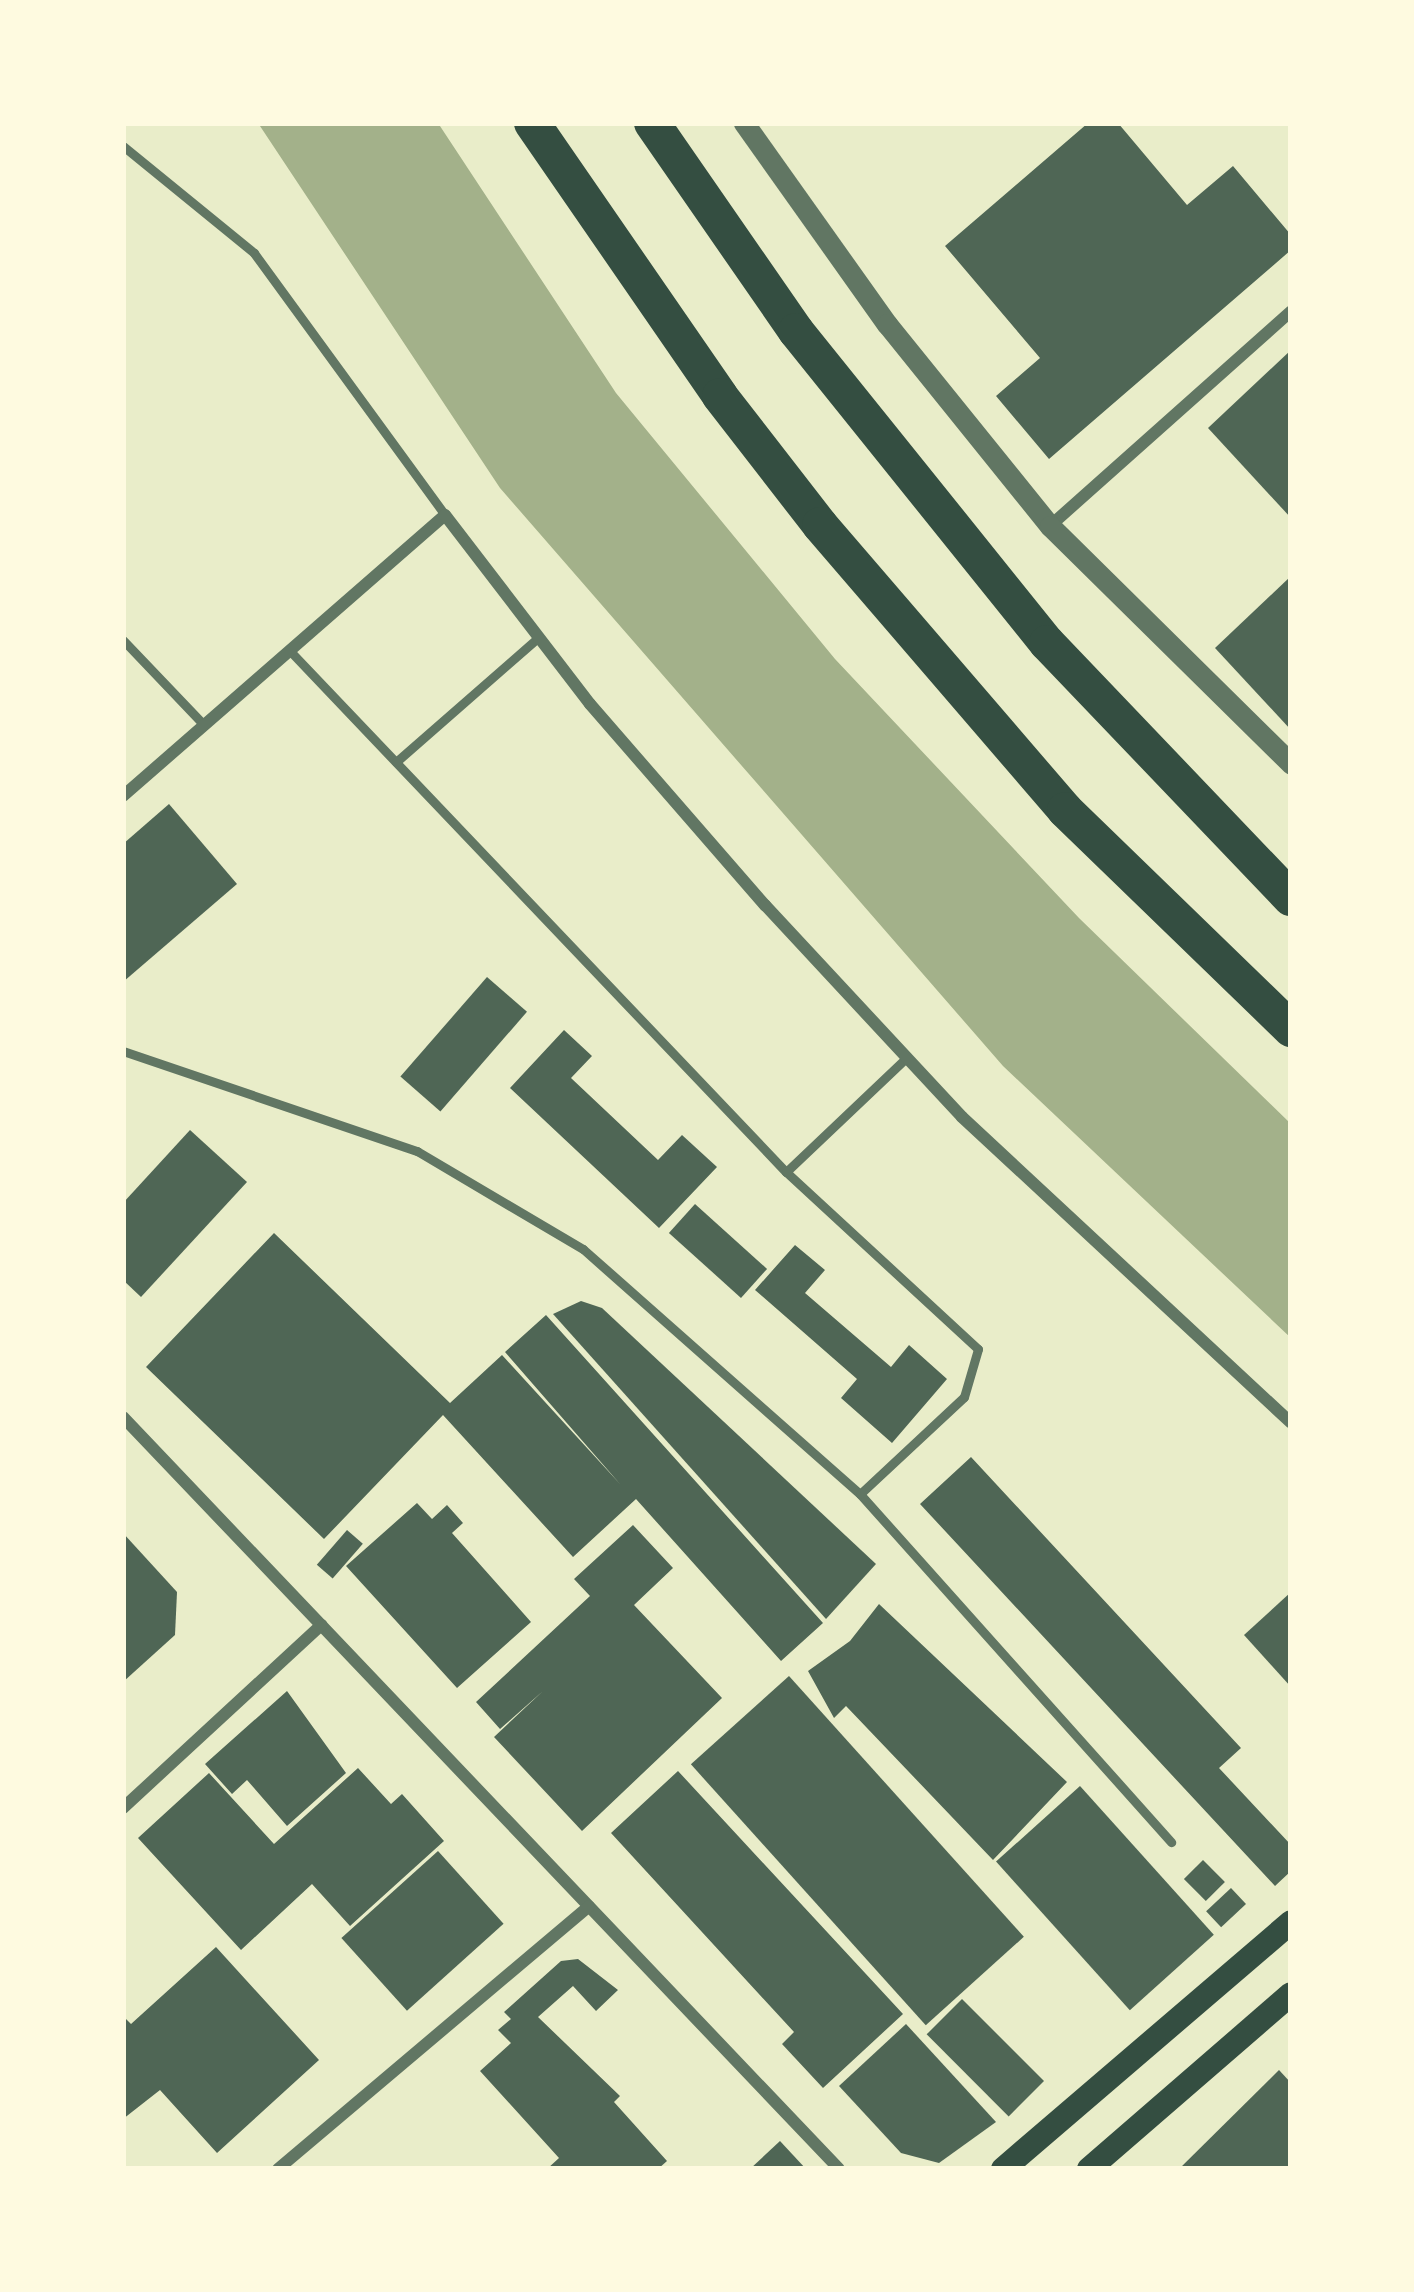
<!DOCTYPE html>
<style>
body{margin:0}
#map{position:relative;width:1414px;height:2292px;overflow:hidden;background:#e9edc9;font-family:"Open Sans",sans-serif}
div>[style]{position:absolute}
.water>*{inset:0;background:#a3b18a}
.building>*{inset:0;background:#4f6655;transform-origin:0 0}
.service>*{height:9px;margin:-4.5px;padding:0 4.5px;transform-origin:4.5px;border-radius:4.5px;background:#617663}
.minor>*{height:12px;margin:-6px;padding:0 6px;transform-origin:6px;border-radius:6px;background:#617663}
.tertiary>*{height:21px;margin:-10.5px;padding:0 10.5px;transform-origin:10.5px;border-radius:10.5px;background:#617663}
.secondary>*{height:24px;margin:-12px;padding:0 12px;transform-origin:12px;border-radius:12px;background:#344e41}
.motorway>*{height:36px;margin:-18px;padding:0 18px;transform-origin:18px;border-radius:18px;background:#344e41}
span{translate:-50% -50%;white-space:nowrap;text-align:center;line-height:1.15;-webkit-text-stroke:12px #fefae0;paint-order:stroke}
.frame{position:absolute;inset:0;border:126px solid #fefae0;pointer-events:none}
</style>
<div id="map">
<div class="water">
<i style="clip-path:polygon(258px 123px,438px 123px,616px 393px,835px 659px,1079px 918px,1291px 1124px,1291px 1338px,1003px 1066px,500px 488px)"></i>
</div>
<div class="building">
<i style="clip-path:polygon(1088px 123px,1118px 123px,1187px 205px,1233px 166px,1291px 235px,1291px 250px,1049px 459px,996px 396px,1040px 358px,945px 246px)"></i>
<i style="clip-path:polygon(1291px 350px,1291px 518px,1208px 428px)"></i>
<i style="clip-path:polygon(1291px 576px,1291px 730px,1215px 648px)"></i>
<i style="clip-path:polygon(169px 804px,237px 884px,123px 982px,123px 844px)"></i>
<i style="left:487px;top:977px;width:53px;height:132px;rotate:41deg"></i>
<i style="clip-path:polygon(564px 1030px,592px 1056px,571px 1078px,658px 1160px,682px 1135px,717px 1167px,659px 1228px,510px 1088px)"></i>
<i style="clip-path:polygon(190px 1130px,247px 1182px,141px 1297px,123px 1280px,123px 1203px)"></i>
<i style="left:695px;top:1204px;width:97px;height:39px;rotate:42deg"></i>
<i style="clip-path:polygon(274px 1233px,450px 1403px,502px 1355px,620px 1484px,505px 1352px,546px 1315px,823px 1623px,781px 1661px,636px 1499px,573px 1557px,443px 1415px,324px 1539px,146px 1367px)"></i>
<i style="clip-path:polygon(795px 1245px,825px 1270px,805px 1293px,891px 1367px,909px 1345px,947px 1379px,892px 1443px,841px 1398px,857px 1379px,755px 1290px)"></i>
<i style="clip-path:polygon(581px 1301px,602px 1308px,876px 1564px,826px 1619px,553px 1314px)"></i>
<i style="clip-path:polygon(971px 1457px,1241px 1748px,1219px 1768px,1291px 1845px,1291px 1871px,1275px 1886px,920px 1504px)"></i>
<i style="clip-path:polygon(417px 1503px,432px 1519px,447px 1505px,463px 1523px,452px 1533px,531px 1622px,457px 1688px,346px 1566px)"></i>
<i style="clip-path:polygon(633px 1525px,673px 1568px,634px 1605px,722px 1698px,582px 1831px,494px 1737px,543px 1691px,500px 1729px,476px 1702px,590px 1596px,574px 1579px)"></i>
<i style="left:347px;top:1530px;width:21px;height:46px;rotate:41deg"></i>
<i style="clip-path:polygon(123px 1533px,177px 1592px,175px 1635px,123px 1682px)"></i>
<i style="clip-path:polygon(1291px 1592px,1291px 1687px,1244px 1635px)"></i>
<i style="clip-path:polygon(879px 1604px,1067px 1782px,993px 1860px,846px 1706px,834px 1718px,808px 1671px,850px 1641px)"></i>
<i style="left:789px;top:1676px;width:351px;height:132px;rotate:48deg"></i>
<i style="clip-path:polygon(287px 1691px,346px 1773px,287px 1826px,247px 1780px,232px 1794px,205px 1764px)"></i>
<i style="clip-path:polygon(358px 1768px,391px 1804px,402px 1794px,444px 1841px,350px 1926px,312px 1884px,241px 1950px,138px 1838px,209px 1773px,274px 1844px)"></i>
<i style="clip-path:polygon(678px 1771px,903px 2014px,823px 2088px,782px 2044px,794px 2032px,611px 1833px)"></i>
<i style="left:1080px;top:1786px;width:200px;height:113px;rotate:48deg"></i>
<i style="left:438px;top:1851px;width:98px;height:130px;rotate:48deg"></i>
<i style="left:1203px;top:1860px;width:31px;height:27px;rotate:45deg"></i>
<i style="left:1231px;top:1888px;width:22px;height:34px;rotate:47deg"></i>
<i style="clip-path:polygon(216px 1947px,319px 2060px,217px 2153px,160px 2090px,123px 2119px,123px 2016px,131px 2024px)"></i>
<i style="clip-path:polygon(578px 1959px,618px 1990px,596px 2011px,573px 1986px,538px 2017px,620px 2096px,614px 2102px,667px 2161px,658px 2169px,547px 2169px,559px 2158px,480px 2071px,511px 2043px,498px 2030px,511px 2019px,504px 2012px,561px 1961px)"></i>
<i style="left:962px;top:1999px;width:116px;height:50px;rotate:45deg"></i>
<i style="clip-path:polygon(906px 2024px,996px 2122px,939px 2163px,901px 2153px,839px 2086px)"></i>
<i style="clip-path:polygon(1279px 2070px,1291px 2083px,1291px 2169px,1179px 2169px)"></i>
<i style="clip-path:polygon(780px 2141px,806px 2169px,750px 2169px)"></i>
</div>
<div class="service">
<i style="left:123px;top:146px;width:169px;rotate:39.2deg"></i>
<i style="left:254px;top:253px;width:324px;rotate:53.9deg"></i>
<i style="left:123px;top:640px;width:117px;rotate:46.4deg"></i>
<i style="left:291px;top:652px;width:718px;rotate:46.41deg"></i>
<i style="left:396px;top:762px;width:190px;rotate:-41.2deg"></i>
<i style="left:123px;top:1051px;width:311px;rotate:18.8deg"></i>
<i style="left:417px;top:1151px;width:193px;rotate:30.6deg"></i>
<i style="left:583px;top:1249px;width:370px;rotate:41.5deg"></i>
<i style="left:860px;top:1494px;width:467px;rotate:48.2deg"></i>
<i style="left:860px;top:1494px;width:142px;rotate:-43deg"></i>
<i style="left:964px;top:1397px;width:50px;rotate:-73.7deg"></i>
<i style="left:978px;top:1349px;width:261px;rotate:-137.3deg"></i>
<i style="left:786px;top:1172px;width:167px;rotate:-43.5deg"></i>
</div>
<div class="minor">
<i style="left:1050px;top:526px;width:323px;rotate:-41.7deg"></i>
<i style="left:123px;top:796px;width:427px;rotate:-41.1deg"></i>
<i style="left:445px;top:515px;width:238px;rotate:52.5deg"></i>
<i style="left:590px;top:704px;width:267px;rotate:49deg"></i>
<i style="left:765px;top:905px;width:289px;rotate:47.1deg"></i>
<i style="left:962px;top:1117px;width:449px;rotate:42.9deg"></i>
<i style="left:123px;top:1417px;width:1038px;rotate:46.4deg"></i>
<i style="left:123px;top:1808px;width:270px;rotate:-42.7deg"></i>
<i style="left:278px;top:2169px;width:407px;rotate:-40.2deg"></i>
</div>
<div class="tertiary">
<i style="left:744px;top:123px;width:247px;rotate:54.6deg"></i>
<i style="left:887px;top:324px;width:260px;rotate:51.1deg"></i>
<i style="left:1050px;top:526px;width:339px;rotate:44.6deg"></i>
</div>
<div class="secondary">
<i style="left:1003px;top:2169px;width:379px;rotate:-40.6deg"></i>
<i style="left:1089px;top:2169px;width:267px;rotate:-40.9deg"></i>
</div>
<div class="motorway">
<i style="left:532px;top:123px;width:331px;rotate:55.4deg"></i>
<i style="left:720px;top:396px;width:163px;rotate:52.2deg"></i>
<i style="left:820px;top:525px;width:376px;rotate:49.3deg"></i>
<i style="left:1065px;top:810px;width:315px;rotate:44.1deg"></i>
<i style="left:652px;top:123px;width:253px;rotate:55.3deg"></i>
<i style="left:796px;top:331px;width:400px;rotate:51.2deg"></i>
<i style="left:1047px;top:643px;width:353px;rotate:46.3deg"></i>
</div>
<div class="frame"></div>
</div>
